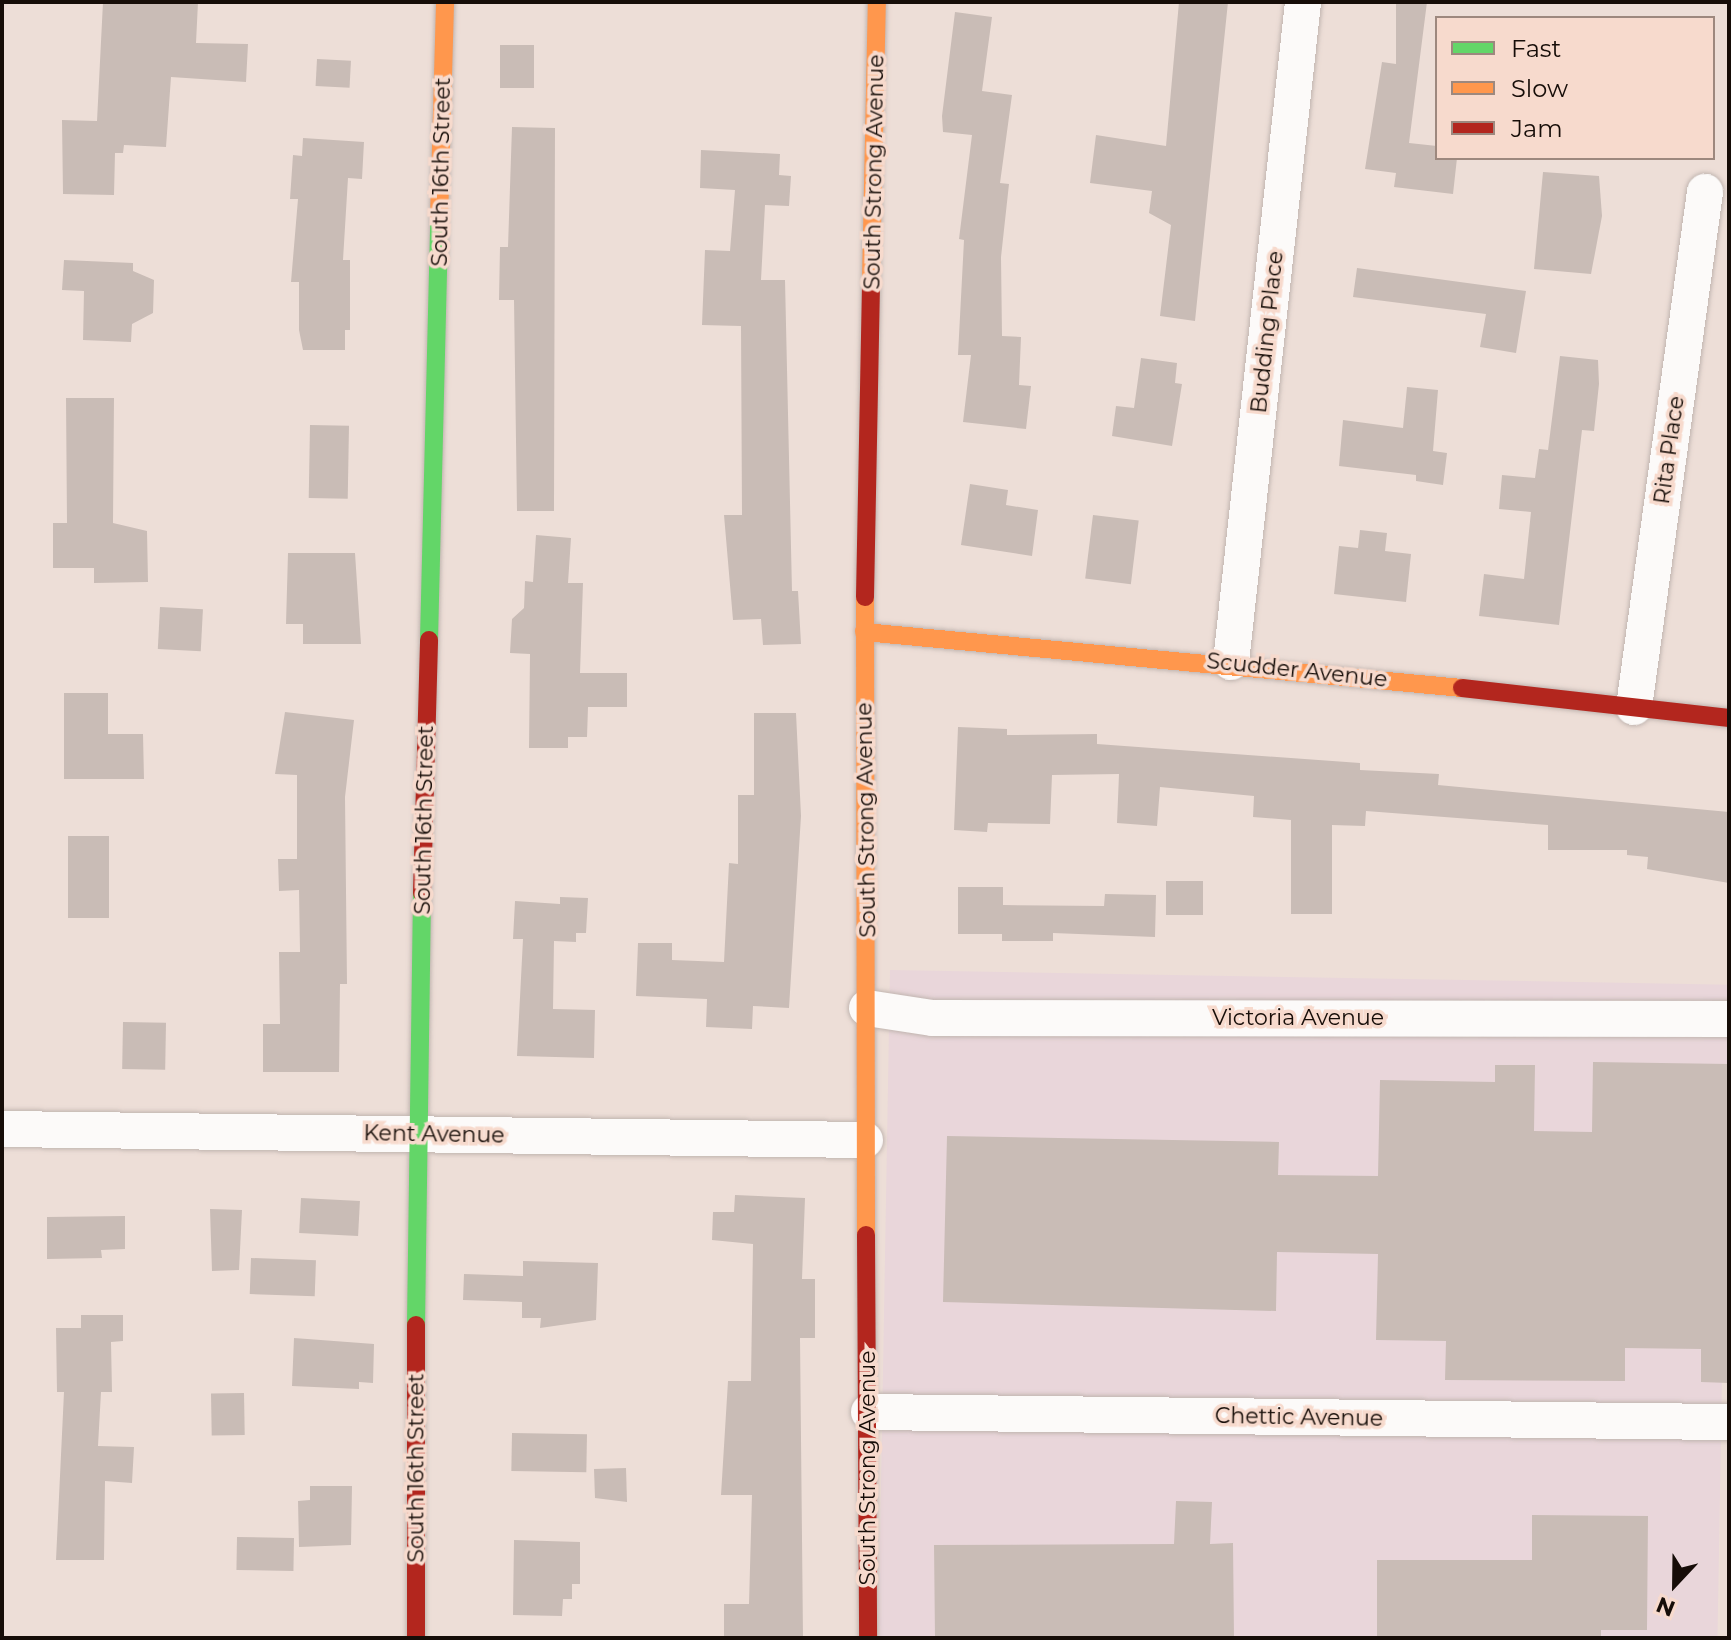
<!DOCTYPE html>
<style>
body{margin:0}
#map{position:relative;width:1731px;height:1640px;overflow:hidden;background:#edded7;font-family:Montserrat,sans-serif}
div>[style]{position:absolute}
.industrial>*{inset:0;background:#e9d6da;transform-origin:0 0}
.building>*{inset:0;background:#c9bcb6;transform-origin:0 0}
.roads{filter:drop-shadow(0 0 2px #c1b5b0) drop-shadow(0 0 2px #c1b5b0)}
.street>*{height:36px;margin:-18px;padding:0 18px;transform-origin:18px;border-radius:18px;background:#fcfaf9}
.fast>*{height:18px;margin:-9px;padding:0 9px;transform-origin:9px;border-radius:9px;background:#63d668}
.slow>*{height:18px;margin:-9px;padding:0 9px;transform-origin:9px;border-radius:9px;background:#ff974d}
.jam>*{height:18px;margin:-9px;padding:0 9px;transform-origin:9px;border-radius:9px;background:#b3261e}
span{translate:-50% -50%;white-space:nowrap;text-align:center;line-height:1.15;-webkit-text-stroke:7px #f7dacd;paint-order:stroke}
.street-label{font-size:22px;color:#160d08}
.frame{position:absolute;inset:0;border:4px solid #160d08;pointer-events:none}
.legend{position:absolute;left:1435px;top:16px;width:280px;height:144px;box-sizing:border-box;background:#f7dacd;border:2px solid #9d887e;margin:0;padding:10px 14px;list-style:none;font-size:24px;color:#160d08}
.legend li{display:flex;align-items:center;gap:16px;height:40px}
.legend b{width:40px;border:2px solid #9d887e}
.north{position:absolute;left:1635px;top:1544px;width:80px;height:80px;-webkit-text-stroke:6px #f7dacd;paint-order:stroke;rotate:202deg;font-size:22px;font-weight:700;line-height:32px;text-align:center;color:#160d08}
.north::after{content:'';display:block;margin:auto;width:28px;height:36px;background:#160d08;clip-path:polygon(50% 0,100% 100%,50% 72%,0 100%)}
</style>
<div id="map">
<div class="industrial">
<i style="left:890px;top:970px;width:839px;height:668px;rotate:1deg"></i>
</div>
<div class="building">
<i style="clip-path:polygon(103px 2px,198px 2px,196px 43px,248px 44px,246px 82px,171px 77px,166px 147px,124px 145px,123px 153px,115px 153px,114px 195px,63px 194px,62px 120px,97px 121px)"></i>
<i style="clip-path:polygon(1179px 2px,1228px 2px,1195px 321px,1160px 316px,1171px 225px,1149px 213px,1152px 191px,1090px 183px,1096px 135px,1166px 146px)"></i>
<i style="clip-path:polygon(1396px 2px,1427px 2px,1409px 143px,1437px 146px,1437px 158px,1457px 158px,1453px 194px,1394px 187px,1396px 173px,1365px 169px,1382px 62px,1396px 64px)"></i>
<i style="clip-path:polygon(955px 12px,992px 17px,982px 91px,1012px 95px,1000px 183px,1009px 184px,1001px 257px,1002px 336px,1021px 337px,1019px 385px,1031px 386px,1026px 429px,963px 422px,971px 355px,958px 355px,964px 240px,959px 239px,972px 135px,943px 132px,942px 116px)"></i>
<i style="left:500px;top:45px;width:34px;height:43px"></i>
<i style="left:317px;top:59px;width:34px;height:27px;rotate:3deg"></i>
<i style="clip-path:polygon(512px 127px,555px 128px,554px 511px,517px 511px,514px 300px,499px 300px,500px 247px,508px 247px)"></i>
<i style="clip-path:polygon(303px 138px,364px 142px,362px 179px,348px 178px,343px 260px,350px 260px,350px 330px,345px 330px,345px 350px,303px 350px,299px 330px,299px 282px,291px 282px,298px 199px,290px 199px,293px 155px,302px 156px)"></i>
<i style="clip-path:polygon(701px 150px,780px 154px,779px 175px,791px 176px,789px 206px,765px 205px,761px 280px,785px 280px,792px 591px,798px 591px,801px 644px,763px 645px,761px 619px,733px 620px,724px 515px,742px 515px,741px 326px,702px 325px,705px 250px,730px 251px,735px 190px,700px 188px)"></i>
<i style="clip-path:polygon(1543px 172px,1599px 176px,1602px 216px,1591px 274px,1534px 269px)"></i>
<i style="clip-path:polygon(64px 260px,133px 263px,133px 271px,154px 280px,153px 313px,132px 324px,131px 342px,83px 340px,84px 291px,62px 290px)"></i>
<i style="clip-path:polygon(1357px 268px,1526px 291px,1516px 353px,1480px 347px,1486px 314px,1353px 297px)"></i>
<i style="clip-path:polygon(1560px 356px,1598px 360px,1599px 384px,1594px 431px,1582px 430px,1559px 625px,1479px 616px,1484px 574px,1524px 579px,1531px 512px,1499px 509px,1502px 475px,1535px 478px,1539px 449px,1548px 450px)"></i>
<i style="clip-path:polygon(1141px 358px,1177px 363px,1175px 383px,1182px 384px,1172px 446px,1112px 436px,1116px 406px,1134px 408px)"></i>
<i style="clip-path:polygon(1407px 387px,1438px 390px,1433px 451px,1447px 453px,1443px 485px,1416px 481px,1416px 475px,1339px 466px,1343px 420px,1403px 428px)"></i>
<i style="clip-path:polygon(66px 398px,114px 398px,113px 523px,147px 531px,148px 582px,94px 583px,94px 568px,53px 568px,53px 523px,67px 523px)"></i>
<i style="left:310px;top:425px;width:39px;height:73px;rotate:1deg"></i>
<i style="clip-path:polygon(970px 484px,1008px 490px,1006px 505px,1038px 510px,1032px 556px,961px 545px)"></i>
<i style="left:1093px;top:515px;width:46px;height:64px;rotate:7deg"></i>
<i style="clip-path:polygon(1360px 530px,1387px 533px,1385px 551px,1411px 554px,1406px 602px,1334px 594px,1339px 546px,1358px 548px)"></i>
<i style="clip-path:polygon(536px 535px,571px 538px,568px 583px,583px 583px,580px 673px,627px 673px,627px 707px,588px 707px,587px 737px,568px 737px,568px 748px,529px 748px,530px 654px,510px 653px,512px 619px,524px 608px,525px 581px,533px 582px)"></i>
<i style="clip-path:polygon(288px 553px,355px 553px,361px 644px,303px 644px,303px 624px,286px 624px)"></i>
<i style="left:160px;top:607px;width:43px;height:42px;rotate:3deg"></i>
<i style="clip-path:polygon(64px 693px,108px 693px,108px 734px,143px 734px,144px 779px,64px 779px)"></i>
<i style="clip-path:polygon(285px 712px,354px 720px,345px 797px,347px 984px,340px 984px,339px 1072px,263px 1072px,263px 1024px,280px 1024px,279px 952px,300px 952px,299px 890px,279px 891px,278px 859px,297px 859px,297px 775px,275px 774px)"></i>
<i style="clip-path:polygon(754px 713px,796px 713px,801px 816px,789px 1008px,753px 1006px,752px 1029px,706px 1027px,707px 999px,636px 996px,638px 943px,672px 943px,672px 960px,724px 962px,729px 863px,738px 864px,738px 795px,754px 795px)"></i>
<i style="clip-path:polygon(958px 727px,1007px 729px,1007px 735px,1097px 734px,1097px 744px,1360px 763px,1360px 770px,1439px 774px,1438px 785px,1729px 812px,1729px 883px,1647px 869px,1648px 857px,1627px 855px,1627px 850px,1548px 850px,1548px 825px,1366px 811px,1365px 826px,1332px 825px,1332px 914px,1291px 914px,1291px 820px,1253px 817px,1254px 796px,1160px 787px,1157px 826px,1117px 823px,1119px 774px,1052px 775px,1050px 824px,988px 823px,987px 832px,954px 830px)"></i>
<i style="left:68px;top:836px;width:41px;height:82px"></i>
<i style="left:1166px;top:881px;width:37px;height:34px"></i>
<i style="clip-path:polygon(958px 887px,1003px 887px,1003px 905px,1104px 906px,1105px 894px,1156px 895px,1155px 937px,1053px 933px,1053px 941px,1002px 941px,1002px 934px,958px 934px)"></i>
<i style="clip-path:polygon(560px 897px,588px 898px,586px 933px,576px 933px,576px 942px,554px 941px,553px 1009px,595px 1010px,594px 1058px,517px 1056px,523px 939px,513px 939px,515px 901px,560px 904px)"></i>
<i style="left:123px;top:1022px;width:43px;height:47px;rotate:1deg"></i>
<i style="clip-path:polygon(1593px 1062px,1729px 1064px,1729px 1383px,1701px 1382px,1701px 1349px,1625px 1348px,1625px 1381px,1445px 1380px,1446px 1341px,1376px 1340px,1378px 1254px,1277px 1252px,1276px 1311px,943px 1302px,947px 1136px,1279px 1142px,1278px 1175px,1378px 1176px,1380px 1080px,1495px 1082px,1495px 1065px,1535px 1065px,1534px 1131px,1592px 1132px)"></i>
<i style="clip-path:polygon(735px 1195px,805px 1198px,802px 1279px,815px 1279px,815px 1338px,800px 1338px,803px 1638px,724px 1638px,724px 1604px,749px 1604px,752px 1495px,721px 1495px,728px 1381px,751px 1381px,753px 1244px,712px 1240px,713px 1212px,734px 1212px)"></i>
<i style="left:301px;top:1198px;width:59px;height:35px;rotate:3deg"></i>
<i style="clip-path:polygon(210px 1209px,242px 1210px,239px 1270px,212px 1271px)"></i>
<i style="clip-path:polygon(125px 1216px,125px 1249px,101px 1250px,102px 1258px,47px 1259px,47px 1217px)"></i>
<i style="left:251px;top:1258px;width:65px;height:36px;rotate:2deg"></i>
<i style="clip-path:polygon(523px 1261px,598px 1263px,596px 1320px,540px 1328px,541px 1318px,522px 1318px,522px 1302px,463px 1300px,464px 1274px,523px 1276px)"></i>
<i style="clip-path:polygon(81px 1315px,123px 1315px,123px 1341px,111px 1342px,112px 1392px,101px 1392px,98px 1446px,134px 1447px,132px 1483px,105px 1481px,104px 1560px,56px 1560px,64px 1392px,57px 1392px,56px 1328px,81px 1328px)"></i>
<i style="clip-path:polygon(294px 1338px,374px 1344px,373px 1383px,359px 1382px,359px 1389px,292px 1386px)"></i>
<i style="left:244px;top:1393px;width:42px;height:33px;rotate:89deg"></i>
<i style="left:512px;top:1433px;width:75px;height:38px;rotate:1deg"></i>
<i style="clip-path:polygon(626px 1468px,627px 1502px,595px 1498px,594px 1469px)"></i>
<i style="clip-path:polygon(310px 1486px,352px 1486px,351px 1545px,299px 1547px,298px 1501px,310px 1500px)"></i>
<i style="clip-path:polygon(1176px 1501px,1212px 1502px,1210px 1544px,1233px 1543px,1234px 1638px,935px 1638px,934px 1545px,1174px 1544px)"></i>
<i style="clip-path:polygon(1532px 1515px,1648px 1516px,1647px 1630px,1601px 1630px,1601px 1638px,1377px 1638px,1377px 1560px,1532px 1560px)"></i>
<i style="left:237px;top:1537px;width:57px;height:33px;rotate:1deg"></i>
<i style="clip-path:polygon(514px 1540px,580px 1542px,580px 1584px,572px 1584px,572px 1599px,563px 1599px,562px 1616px,513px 1615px)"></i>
</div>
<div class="roads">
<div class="street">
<i style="left:1231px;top:662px;width:664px;rotate:-83.77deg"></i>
<i style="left:1634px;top:707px;width:520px;rotate:-82.15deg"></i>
<i style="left:867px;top:1008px;width:66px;rotate:8.7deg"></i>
<i style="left:932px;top:1018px;width:797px;rotate:0.07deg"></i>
<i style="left:2px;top:1129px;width:863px;rotate:0.73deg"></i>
<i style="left:869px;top:1412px;width:860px;rotate:0.67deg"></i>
</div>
<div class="fast">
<i style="left:429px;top:640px;width:421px;rotate:-88.6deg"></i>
<i style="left:416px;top:1325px;width:432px;rotate:-89.2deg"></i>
</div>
<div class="slow">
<i style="left:439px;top:219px;width:217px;rotate:-88.4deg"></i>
<i style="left:871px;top:281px;width:279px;rotate:-88.8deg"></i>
<i style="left:865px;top:597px;width:638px;rotate:89.91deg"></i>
<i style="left:864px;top:632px;width:601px;rotate:5.35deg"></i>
</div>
<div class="jam">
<i style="left:865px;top:597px;width:316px;rotate:-88.9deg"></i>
<i style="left:1462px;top:688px;width:269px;rotate:6.4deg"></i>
<i style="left:422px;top:893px;width:253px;rotate:-88.4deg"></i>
<i style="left:866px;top:1235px;width:403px;rotate:89.7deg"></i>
<i style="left:416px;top:1325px;width:313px;rotate:90deg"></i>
</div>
</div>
<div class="street-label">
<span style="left:441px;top:172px;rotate:-89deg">South 16th Street</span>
<span style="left:874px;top:172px;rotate:-89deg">South Strong Avenue</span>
<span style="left:1267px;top:332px;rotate:-84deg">Budding Place</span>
<span style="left:1669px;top:450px;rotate:-82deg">Rita Place</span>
<span style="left:1297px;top:670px;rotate:6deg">Scudder Avenue</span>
<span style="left:424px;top:820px;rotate:-89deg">South 16th Street</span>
<span style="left:866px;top:820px;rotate:-91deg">South Strong Avenue</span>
<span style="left:1298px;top:1018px">Victoria Avenue</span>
<span style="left:434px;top:1134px;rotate:1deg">Kent Avenue</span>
<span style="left:1299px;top:1417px;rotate:1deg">Chettic Avenue</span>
<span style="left:416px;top:1468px;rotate:-90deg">South 16th Street</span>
<span style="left:868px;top:1468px;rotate:-90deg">South Strong Avenue</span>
</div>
<div class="frame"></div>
<ul class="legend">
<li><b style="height:10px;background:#63d668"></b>Fast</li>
<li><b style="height:10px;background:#ff974d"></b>Slow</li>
<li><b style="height:10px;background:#b3261e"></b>Jam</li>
</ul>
<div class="north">N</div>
</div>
